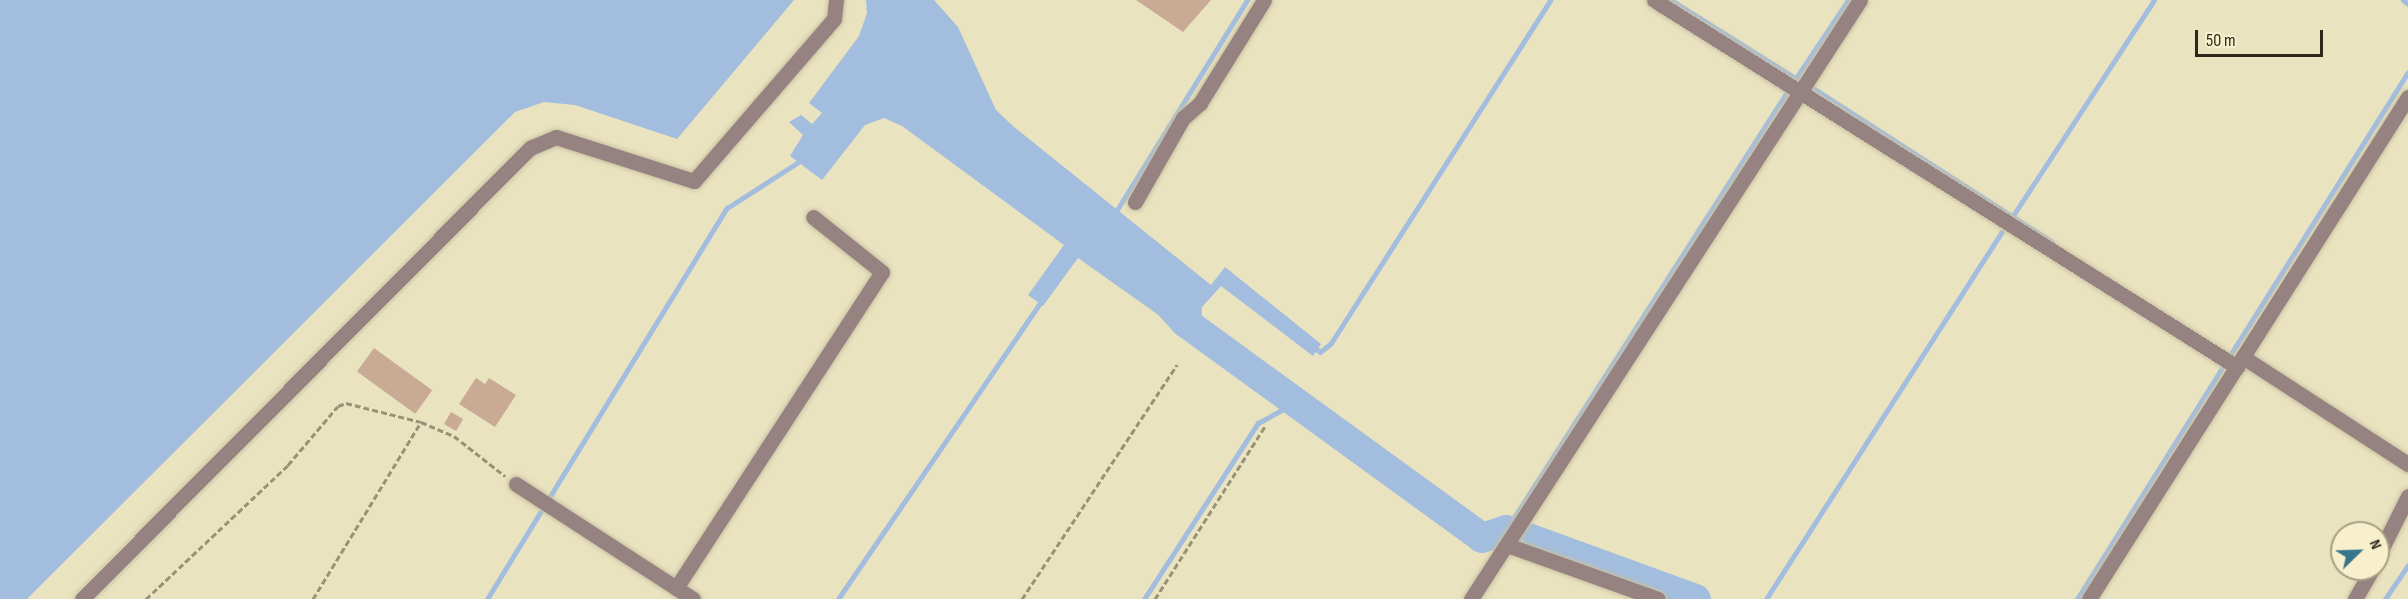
<!DOCTYPE html>
<style>
body{margin:0}
#map{position:relative;width:2408px;height:599px;overflow:hidden;background:#eae3c0;font-family:"Sofia Sans Condensed",sans-serif}
div>[style]{position:absolute}
.water>*{inset:0;background:#a3bdde}
.stream>*{height:5px;margin:-2.5px;padding:0 2.5px;transform-origin:2.5px;border-radius:2.5px;background:#a3bdde}
.river>*{height:30px;margin:-15px;padding:0 15px;transform-origin:15px;border-radius:15px;background:#a3bdde}
.building>*{inset:0;background:#c9aa95;transform-origin:0 0}
.path>*{height:3px;margin-top:-1.5px;transform-origin:0;background:repeating-linear-gradient(90deg,#979278 0 6px,transparent 0 9px)}
.roads{filter:drop-shadow(0 0 2px #c8c1a2) drop-shadow(0 0 2px #c8c1a2)}
.minor>*{height:15px;margin:-7.5px;padding:0 7.5px;transform-origin:7.5px;border-radius:7.5px;background:#968280}
span{translate:-50% -50%;white-space:nowrap;text-align:center;line-height:1.15;-webkit-text-stroke:5px #f8f0cd;paint-order:stroke}
.north{position:absolute;left:2330px;top:521px;width:60px;height:60px;box-sizing:border-box;background:#f8f0cd;border:2px solid #a6a086;border-radius:50%;rotate:67deg;font-size:16px;font-weight:700;line-height:24px;text-align:center;color:#2b281b}
.north::after{content:'';display:block;margin:auto;width:21px;height:27px;background:#38768c;clip-path:polygon(50% 0,100% 100%,50% 72%,0 100%)}
.scale{position:absolute;left:2195px;top:30px;width:128px;height:27px;box-sizing:border-box;border:3px solid #2b281b;border-top:0;padding-left:8px;font-size:18px;line-height:21px;white-space:nowrap;color:#2b281b;-webkit-text-stroke:4px #f8f0cd;paint-order:stroke}
</style>
<div id="map">
<div class="water">
<i style="clip-path:polygon(0 0,794px 0,677px 139px,575px 105px,544px 102px,515px 112px,27px 599px,0 599px)"></i>
<i style="clip-path:polygon(866px 0,934px 0,958px 27px,996px 110px,1014px 127px,1211px 285px,1225px 267px,1321px 344px,1313px 356px,1221px 286px,1202px 307px,1201px 324px,1191px 338px,1078px 258px,1043px 306px,1028px 295px,1064px 245px,902px 126px,884px 118px,865px 125px,822px 180px,790px 156px,803px 135px,789px 122px,801px 115px,812px 124px,822px 113px,809px 103px,859px 36px,867px 13px)"></i>
</div>
<div class="stream">
<i style="left:1671px;top:0;width:150px;rotate:32.2deg"></i>
<i style="left:2403px;top:0;width:6px;rotate:39deg"></i>
<i style="left:1794px;top:81px;width:97px;rotate:-56.3deg"></i>
<i style="left:1813px;top:88px;width:284px;rotate:32.8deg"></i>
<i style="left:1115px;top:213px;width:251px;rotate:-58.2deg"></i>
<i style="left:2012px;top:217px;width:259px;rotate:-56.8deg"></i>
<i style="left:1313px;top:346px;width:9px;rotate:41deg"></i>
<i style="left:1320px;top:352px;width:14px;rotate:-39deg"></i>
<i style="left:1331px;top:343px;width:407px;rotate:-57.4deg"></i>
<i style="left:1506px;top:530px;width:520px;rotate:-57.32deg"></i>
<i style="left:487px;top:599px;width:459px;rotate:-58.5deg"></i>
<i style="left:727px;top:208px;width:90px;rotate:-32.8deg"></i>
<i style="left:838px;top:599px;width:363px;rotate:-55.7deg"></i>
<i style="left:1144px;top:599px;width:210px;rotate:-57.1deg"></i>
<i style="left:1258px;top:423px;width:43px;rotate:-28.9deg"></i>
<i style="left:1766px;top:599px;width:436px;rotate:-57.3deg"></i>
<i style="left:2077px;top:599px;width:622px;rotate:-57.87deg"></i>
<i style="left:2385px;top:599px;width:41px;rotate:-55.9deg"></i>
</div>
<div class="river">
<i style="left:1166px;top:301px;width:28px;rotate:48deg"></i>
<i style="left:1185px;top:322px;width:367px;rotate:36deg"></i>
<i style="left:1482px;top:538px;width:25px;rotate:-18deg"></i>
<i style="left:1506px;top:530px;width:202px;rotate:20deg"></i>
</div>
<div class="building">
<i style="clip-path:polygon(1136px 0,1211px 0,1183px 32px)"></i>
<i style="left:374px;top:348px;width:72px;height:29px;rotate:36deg"></i>
<i style="clip-path:polygon(476px 378px,485px 384px,489px 378px,516px 395px,495px 427px,459px 404px)"></i>
<i style="left:451px;top:412px;width:14px;height:14px;rotate:30deg"></i>
</div>
<div class="path">
<i style="left:146px;top:599px;width:195px;rotate:-43.3deg"></i>
<i style="left:288px;top:465px;width:77px;rotate:-49.7deg"></i>
<i style="left:338px;top:406px;width:9px;rotate:-21deg"></i>
<i style="left:346px;top:403px;width:77px;rotate:14.2deg"></i>
<i style="left:313px;top:599px;width:207px;rotate:-58.6deg"></i>
<i style="left:421px;top:422px;width:36px;rotate:23deg"></i>
<i style="left:454px;top:436px;width:65px;rotate:38.1deg"></i>
<i style="left:1022px;top:599px;width:281px;rotate:-56.5deg"></i>
<i style="left:1155px;top:599px;width:206px;rotate:-57.5deg"></i>
</div>
<div class="roads">
<div class="minor">
<i style="left:1654px;top:0;width:689px;rotate:32.19deg"></i>
<i style="left:1135px;top:202px;width:97px;rotate:-60.3deg"></i>
<i style="left:1183px;top:118px;width:23px;rotate:-41deg"></i>
<i style="left:1200px;top:103px;width:121px;rotate:-58.1deg"></i>
<i style="left:2243px;top:357px;width:197px;rotate:33deg"></i>
<i style="left:516px;top:484px;width:211px;rotate:33deg"></i>
<i style="left:1507px;top:545px;width:160px;rotate:19.7deg"></i>
<i style="left:2378px;top:556px;width:67px;rotate:-63.4deg"></i>
<i style="left:676px;top:588px;width:377px;rotate:-56.9deg"></i>
<i style="left:882px;top:272px;width:88px;rotate:-141.4deg"></i>
<i style="left:82px;top:599px;width:636px;rotate:-45.19deg"></i>
<i style="left:530px;top:148px;width:28px;rotate:-23deg"></i>
<i style="left:556px;top:137px;width:145px;rotate:17.7deg"></i>
<i style="left:694px;top:181px;width:214px;rotate:-49.2deg"></i>
<i style="left:834px;top:19px;width:19px;rotate:-84deg"></i>
<i style="left:1471px;top:599px;width:714px;rotate:-57deg"></i>
<i style="left:2089px;top:599px;width:595px;rotate:-57.57deg"></i>
<i style="left:2355px;top:599px;width:34px;rotate:-60deg"></i>
</div>
</div>
<div class="north">N</div>
<div class="scale">50 m</div>
</div>
